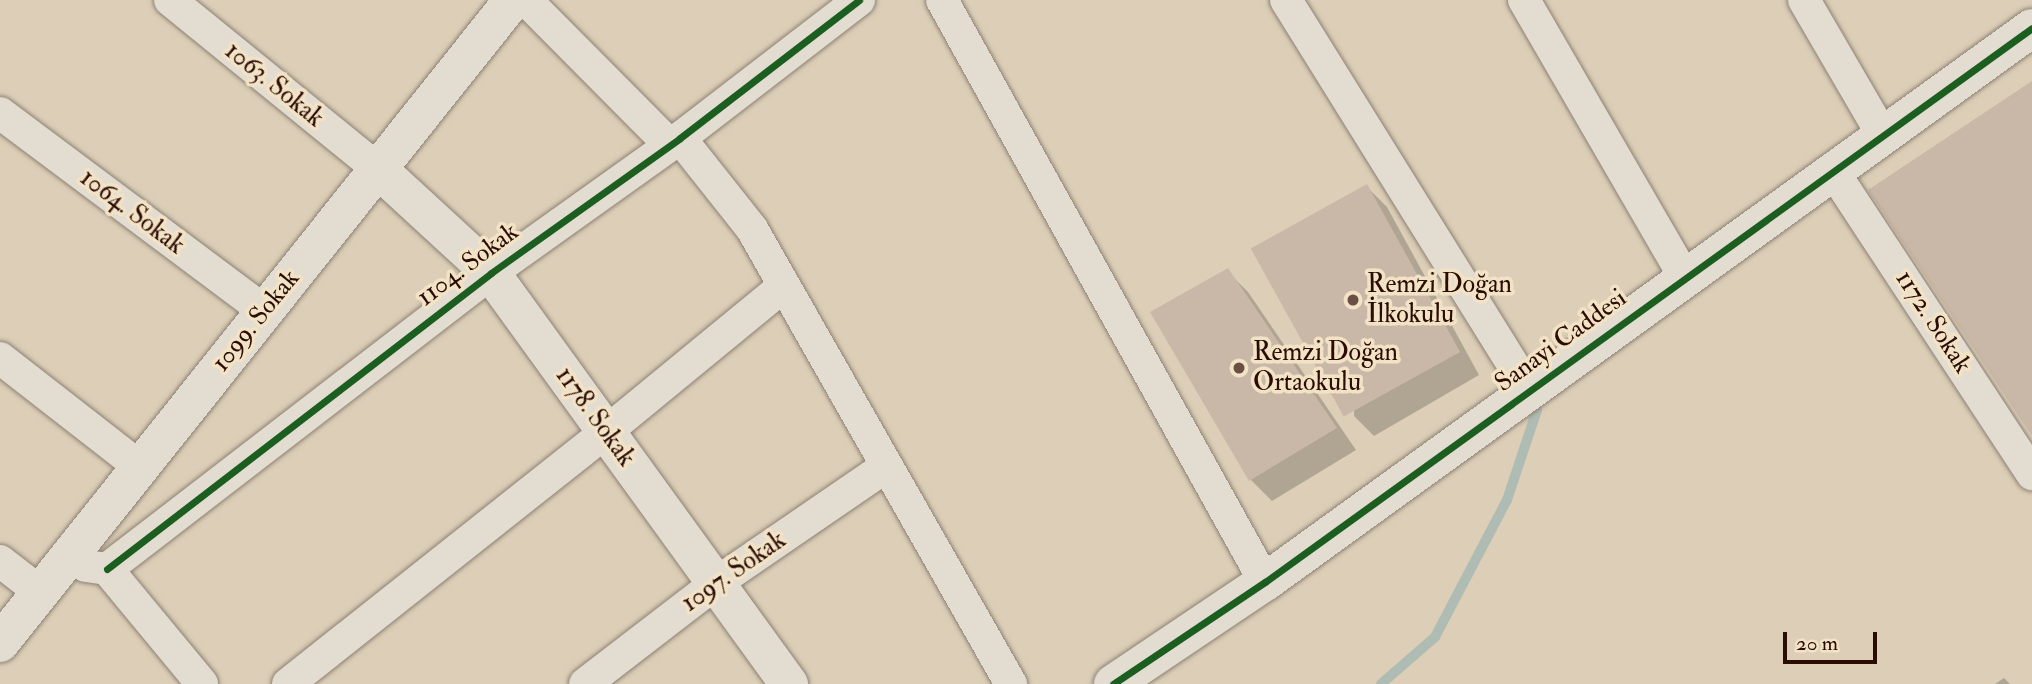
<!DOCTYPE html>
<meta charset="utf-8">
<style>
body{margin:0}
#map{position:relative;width:2032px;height:684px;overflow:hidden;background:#dcceb7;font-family:"IM FELL Double Pica",serif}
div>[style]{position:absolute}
.shadow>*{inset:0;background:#0003}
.stream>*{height:10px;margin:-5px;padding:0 5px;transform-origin:5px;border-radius:5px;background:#afbcb4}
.building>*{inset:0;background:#c9b8a7;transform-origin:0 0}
.roads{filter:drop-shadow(0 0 2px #8d8173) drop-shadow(0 0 2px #8d8173)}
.street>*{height:32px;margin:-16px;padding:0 16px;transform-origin:16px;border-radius:16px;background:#e3dcd0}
.secondary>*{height:38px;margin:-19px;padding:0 19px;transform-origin:19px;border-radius:19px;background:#e3dcd0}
.cycleway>*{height:7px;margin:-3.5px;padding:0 3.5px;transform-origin:3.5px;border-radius:3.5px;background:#1b5e20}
.dots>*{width:19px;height:19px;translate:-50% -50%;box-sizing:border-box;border:4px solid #f2e2c6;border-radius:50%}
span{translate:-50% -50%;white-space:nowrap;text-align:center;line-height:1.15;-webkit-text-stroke:7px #f2e2c6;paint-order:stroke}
.street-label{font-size:26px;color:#2b0c03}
.poi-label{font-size:26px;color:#2b0c03}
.left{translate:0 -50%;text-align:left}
.scale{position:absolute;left:1783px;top:632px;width:94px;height:32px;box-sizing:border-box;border:4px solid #2b0c03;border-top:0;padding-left:9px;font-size:21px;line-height:24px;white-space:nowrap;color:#2b0c03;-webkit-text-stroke:5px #f2e2c6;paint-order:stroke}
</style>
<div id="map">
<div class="shadow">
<i style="clip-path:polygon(1366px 186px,1387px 207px,1479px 375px,1374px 436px,1354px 416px)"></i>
<i style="clip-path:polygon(1227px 271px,1248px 292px,1356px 450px,1272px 501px,1251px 480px,1152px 312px)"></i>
<i style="clip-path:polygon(2004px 678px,2010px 684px,1995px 684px)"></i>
</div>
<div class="stream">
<i style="left:1381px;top:684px;width:72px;rotate:-41deg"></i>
<i style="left:1435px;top:637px;width:155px;rotate:-62.3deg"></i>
<i style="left:1507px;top:500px;width:95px;rotate:-71.6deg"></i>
</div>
<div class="building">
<i style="clip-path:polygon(2032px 81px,2032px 436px,1868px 190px)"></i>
<i style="left:1367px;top:184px;width:192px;height:133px;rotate:61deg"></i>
<i style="clip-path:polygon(1228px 268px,1337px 428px,1249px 481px,1150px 312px)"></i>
</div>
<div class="roads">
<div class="street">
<i style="left:170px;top:0;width:268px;rotate:39.1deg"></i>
<i style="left:526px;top:0;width:204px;rotate:45.2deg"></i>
<i style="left:942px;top:0;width:666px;rotate:60.97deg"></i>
<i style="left:1286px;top:0;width:460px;rotate:58.1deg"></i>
<i style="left:1524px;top:0;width:321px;rotate:59.9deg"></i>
<i style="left:1804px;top:0;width:157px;rotate:59.8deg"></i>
<i style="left:0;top:113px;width:331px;rotate:36.8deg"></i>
<i style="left:680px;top:138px;width:116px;rotate:51.6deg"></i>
<i style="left:752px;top:229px;width:524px;rotate:60.35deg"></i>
<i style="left:1833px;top:171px;width:363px;rotate:56.7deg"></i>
<i style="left:0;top:358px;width:177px;rotate:37.9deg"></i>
<i style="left:0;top:561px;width:51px;rotate:37.8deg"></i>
<i style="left:86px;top:566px;width:21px;rotate:8deg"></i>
<i style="left:107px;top:569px;width:149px;rotate:50.4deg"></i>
<i style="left:107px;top:569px;width:485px;rotate:-37.6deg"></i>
<i style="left:491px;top:273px;width:232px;rotate:-35.5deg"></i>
<i style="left:680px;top:138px;width:226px;rotate:-37.6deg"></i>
<i style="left:288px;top:684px;width:406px;rotate:-38.4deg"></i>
<i style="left:606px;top:432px;width:230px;rotate:-39.4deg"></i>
<i style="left:585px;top:684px;width:165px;rotate:-37.6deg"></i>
<i style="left:716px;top:583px;width:207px;rotate:-34.4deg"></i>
</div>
<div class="secondary">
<i style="left:378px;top:169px;width:154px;rotate:42.6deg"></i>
<i style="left:491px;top:273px;width:508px;rotate:54.06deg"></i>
<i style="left:0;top:643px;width:823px;rotate:-51.42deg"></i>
<i style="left:1113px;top:684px;width:183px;rotate:-33.9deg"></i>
<i style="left:1265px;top:582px;width:946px;rotate:-35.84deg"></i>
</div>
</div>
<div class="cycleway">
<i style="left:107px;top:569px;width:485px;rotate:-37.6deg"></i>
<i style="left:491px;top:273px;width:232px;rotate:-35.5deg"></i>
<i style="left:680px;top:138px;width:226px;rotate:-37.6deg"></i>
<i style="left:1113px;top:684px;width:183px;rotate:-33.9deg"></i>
<i style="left:1265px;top:582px;width:946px;rotate:-35.84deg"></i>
</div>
<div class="dots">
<i style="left:1353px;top:300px;background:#695042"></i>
<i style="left:1239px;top:368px;background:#695042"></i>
</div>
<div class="street-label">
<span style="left:274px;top:85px;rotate:39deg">1063. Sokak</span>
<span style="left:132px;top:212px;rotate:37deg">1064. Sokak</span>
<span style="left:468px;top:265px;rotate:-37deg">1104. Sokak</span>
<span style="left:256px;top:321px;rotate:-51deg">1099. Sokak</span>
<span style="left:1933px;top:322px;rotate:57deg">1172. Sokak</span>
<span style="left:1561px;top:341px;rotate:-36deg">Sanayi Caddesi</span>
<span style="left:595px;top:417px;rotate:54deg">1178. Sokak</span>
<span style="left:734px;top:572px;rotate:-35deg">1097. Sokak</span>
</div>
<div class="poi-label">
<span class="left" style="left:1367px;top:300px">Remzi Doğan<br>İlkokulu</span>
<span class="left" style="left:1253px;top:368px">Remzi Doğan<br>Ortaokulu</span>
</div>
<div class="scale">20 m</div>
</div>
